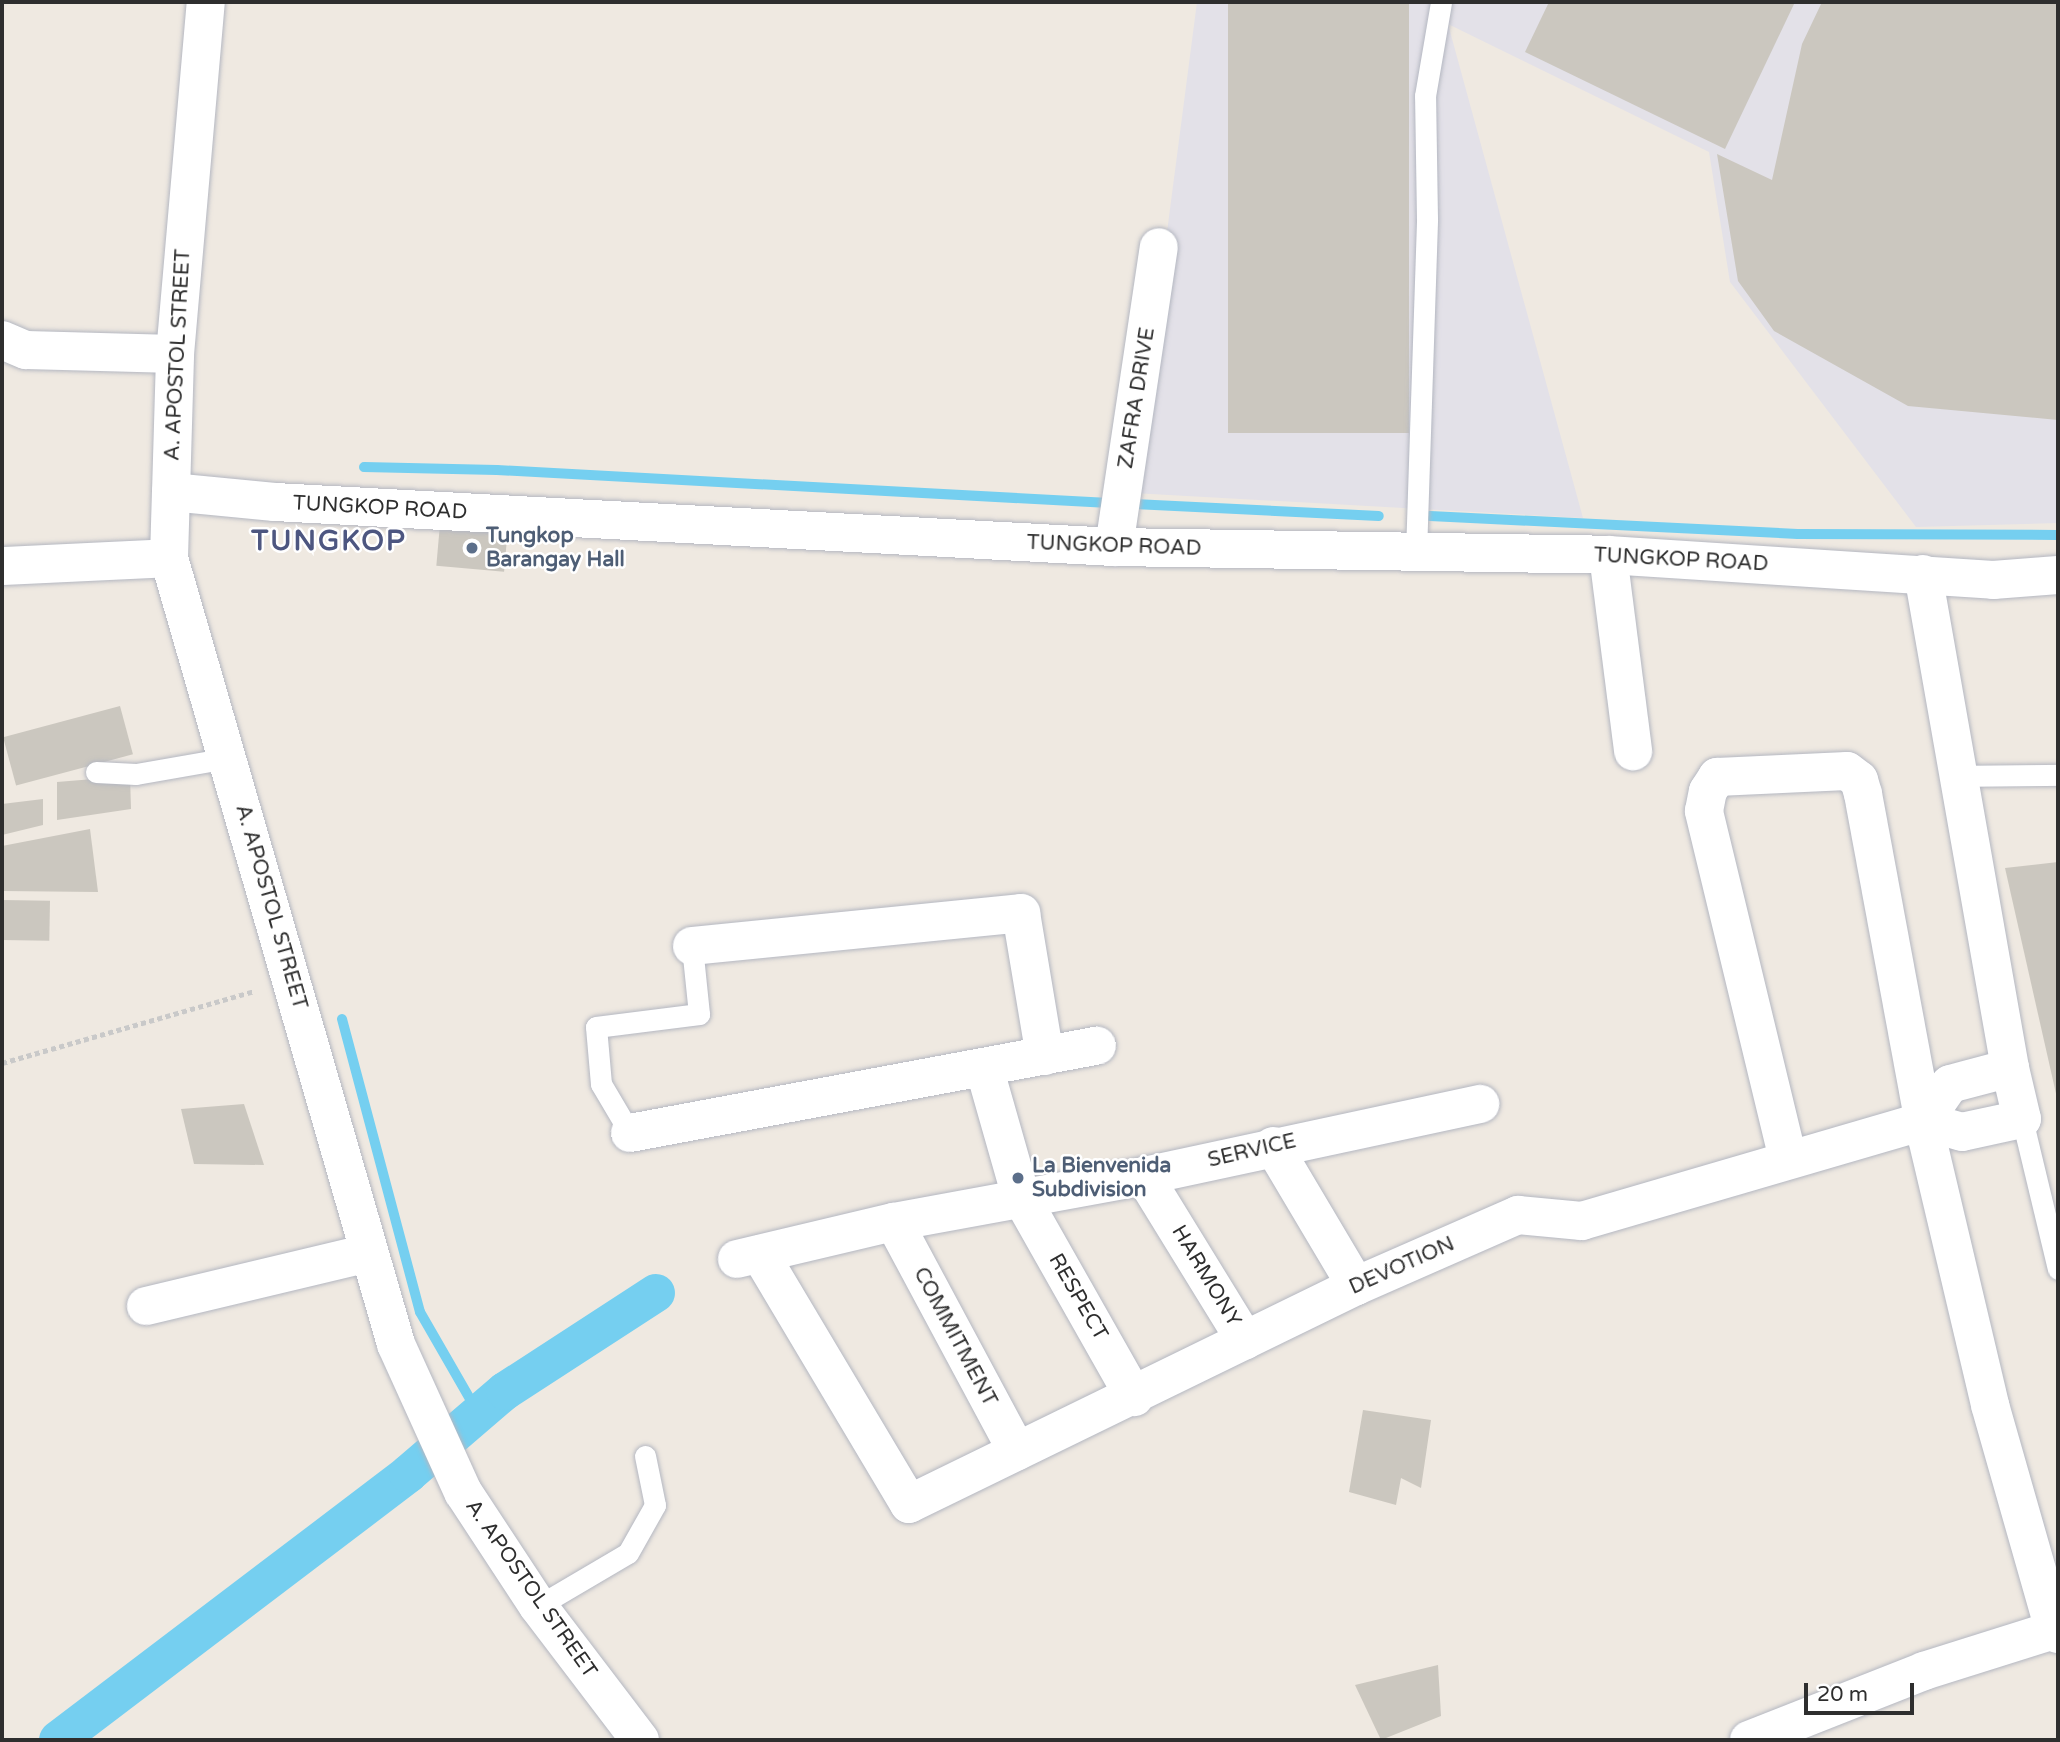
<!DOCTYPE html>
<style>
body{margin:0}
#map{position:relative;width:2060px;height:1742px;overflow:hidden;background:#efe9e1;font-family:"Varela Round",sans-serif}
div>[style]{position:absolute}
.industrial>*{inset:0;background:#e3e1e8}
.stream>*{height:10px;margin:-5px;padding:0 5px;transform-origin:5px;border-radius:5px;background:#75cff0}
.canal>*{height:38px;margin:-19px;padding:0 19px;transform-origin:19px;border-radius:19px;background:#75cff0}
.building>*{inset:0;background:#cbc7bf;transform-origin:0 0}
.path>*{height:4.5px;margin-top:-2.25px;transform-origin:0;background:repeating-linear-gradient(90deg,#c9c9c9 0 5px,transparent 0 8.5px)}
.roads{filter:drop-shadow(0 0 2px #b4b7c1) drop-shadow(0 0 2px #b4b7c1)}
.lane>*{height:21px;margin:-10.5px;padding:0 10.5px;transform-origin:10.5px;border-radius:10.5px;background:#fff}
.street>*{height:38px;margin:-19px;padding:0 19px;transform-origin:19px;border-radius:19px;background:#fff}
.secondary>*{height:38px;margin:-19px;padding:0 19px;transform-origin:19px;border-radius:19px;background:#fff}
.dots>*{width:19px;height:19px;translate:-50% -50%;box-sizing:border-box;border:4px solid #fff;border-radius:50%}
span{translate:-50% -50%;white-space:nowrap;text-align:center;line-height:1.15;-webkit-text-stroke:5px #fff;paint-order:stroke}
.street-label{font-size:21px;color:#2e2e2e}
.service-label{font-size:21px;color:#4e5e75;font-weight:700}
.left{translate:0 -50%;text-align:left}
.district-label{font-size:28px;color:#4d5680;font-weight:700;letter-spacing:2px}
.frame{position:absolute;inset:0;border:4px solid #2e2e2e;pointer-events:none}
.scale{position:absolute;left:1804px;top:1683px;width:110px;height:32px;box-sizing:border-box;border:4px solid #2e2e2e;border-top:0;padding-left:9px;font-size:21px;line-height:24px;white-space:nowrap;color:#2e2e2e;-webkit-text-stroke:5px #fff;paint-order:stroke}
</style>
<div id="map">
<div class="industrial">
<i style="clip-path:polygon(1197px 2px,2058px 2px,2058px 523px,1916px 527px,1730px 282px,1709px 152px,1448px 24px,1583px 518px,1133px 493px)"></i>
</div>
<div class="stream">
<i style="left:364px;top:467px;width:133px;rotate:1.3deg"></i>
<i style="left:497px;top:470px;width:613px;rotate:3.09deg"></i>
<i style="left:1134px;top:504px;width:245px;rotate:2.8deg"></i>
<i style="left:1430px;top:516px;width:368px;rotate:2.8deg"></i>
<i style="left:1798px;top:534px;width:260px;rotate:0.2deg"></i>
<i style="left:342px;top:1019px;width:303px;rotate:75.1deg"></i>
<i style="left:420px;top:1312px;width:116px;rotate:60.1deg"></i>
</div>
<div class="canal">
<i style="left:58px;top:1740px;width:440px;rotate:-37.2deg"></i>
<i style="left:408px;top:1474px;width:128px;rotate:-40.6deg"></i>
<i style="left:505px;top:1391px;width:180px;rotate:-33deg"></i>
</div>
<div class="building">
<i style="left:1228px;top:2px;width:181px;height:431px"></i>
<i style="clip-path:polygon(1549px 2px,1795px 2px,1725px 149px,1525px 52px)"></i>
<i style="clip-path:polygon(1822px 2px,2058px 2px,2058px 420px,1908px 406px,1774px 331px,1738px 281px,1717px 154px,1772px 180px,1802px 44px)"></i>
<i style="left:440px;top:524px;width:68px;height:42px;rotate:5deg"></i>
<i style="left:120px;top:706px;width:50px;height:121px;rotate:75deg"></i>
<i style="clip-path:polygon(130px 776px,131px 809px,57px 820px,57px 782px)"></i>
<i style="clip-path:polygon(43px 799px,43px 825px,2px 835px,2px 804px)"></i>
<i style="clip-path:polygon(90px 829px,98px 892px,2px 891px,2px 846px)"></i>
<i style="clip-path:polygon(2058px 862px,2058px 1098px,2057px 1098px,2005px 868px)"></i>
<i style="left:2px;top:900px;width:48px;height:40px;rotate:1deg"></i>
<i style="clip-path:polygon(244px 1104px,264px 1165px,194px 1164px,181px 1109px)"></i>
<i style="clip-path:polygon(1363px 1410px,1431px 1420px,1421px 1488px,1401px 1478px,1396px 1505px,1349px 1492px)"></i>
<i style="clip-path:polygon(1438px 1665px,1441px 1716px,1381px 1740px,1355px 1685px)"></i>
</div>
<div class="path">
<i style="left:2px;top:1063px;width:262px;rotate:-15.9deg"></i>
</div>
<div class="roads">
<div class="lane">
<i style="left:1416px;top:553px;width:334px;rotate:-88.1deg"></i>
<i style="left:1427px;top:219px;width:123px;rotate:-90.9deg"></i>
<i style="left:1425px;top:96px;width:95px;rotate:-80.3deg"></i>
<i style="left:96px;top:772px;width:40px;rotate:2.9deg"></i>
<i style="left:136px;top:774px;width:93px;rotate:-9.9deg"></i>
<i style="left:1957px;top:776px;width:101px;rotate:-0.6deg"></i>
<i style="left:2022px;top:1119px;width:154px;rotate:76.5deg"></i>
<i style="left:630px;top:1133px;width:57px;rotate:-120.6deg"></i>
<i style="left:601px;top:1084px;width:57px;rotate:-95deg"></i>
<i style="left:596px;top:1027px;width:104px;rotate:-7.2deg"></i>
<i style="left:699px;top:1014px;width:68px;rotate:-95.9deg"></i>
<i style="left:538px;top:1606px;width:104px;rotate:-30.5deg"></i>
<i style="left:628px;top:1553px;width:55px;rotate:-60.6deg"></i>
<i style="left:655px;top:1505px;width:50px;rotate:-101.5deg"></i>
</div>
<div class="street">
<i style="left:2px;top:340px;width:26px;rotate:23deg"></i>
<i style="left:26px;top:350px;width:149px;rotate:1.5deg"></i>
<i style="left:171px;top:492px;width:138px;rotate:-88.3deg"></i>
<i style="left:175px;top:354px;width:353px;rotate:-85deg"></i>
<i style="left:1114px;top:547px;width:303px;rotate:-81.5deg"></i>
<i style="left:1608px;top:555px;width:198px;rotate:82.7deg"></i>
<i style="left:2px;top:566px;width:167px;rotate:-2.7deg"></i>
<i style="left:1923px;top:574px;width:502px;rotate:80.01deg"></i>
<i style="left:2010px;top:1068px;width:52px;rotate:76.8deg"></i>
<i style="left:2022px;top:1119px;width:61px;rotate:167.8deg"></i>
<i style="left:1962px;top:1132px;width:40px;rotate:-164deg"></i>
<i style="left:1924px;top:1121px;width:45px;rotate:-54.9deg"></i>
<i style="left:1950px;top:1084px;width:62px;rotate:-14.9deg"></i>
<i style="left:692px;top:946px;width:331px;rotate:-5.7deg"></i>
<i style="left:1021px;top:913px;width:145px;rotate:80.5deg"></i>
<i style="left:984px;top:1067px;width:135px;rotate:74.1deg"></i>
<i style="left:1021px;top:1197px;width:230px;rotate:60.5deg"></i>
<i style="left:630px;top:1133px;width:475px;rotate:-10.6deg"></i>
<i style="left:1273px;top:1146px;width:163px;rotate:59.3deg"></i>
<i style="left:1788px;top:1159px;width:358px;rotate:-103.6deg"></i>
<i style="left:1704px;top:811px;width:20px;rotate:-79deg"></i>
<i style="left:1708px;top:791px;width:17px;rotate:-57deg"></i>
<i style="left:1717px;top:777px;width:130px;rotate:-2.6deg"></i>
<i style="left:1847px;top:771px;width:15px;rotate:37deg"></i>
<i style="left:1859px;top:780px;width:15px;rotate:74deg"></i>
<i style="left:1863px;top:794px;width:350px;rotate:79.5deg"></i>
<i style="left:1927px;top:1138px;width:274px;rotate:76.7deg"></i>
<i style="left:1990px;top:1405px;width:234px;rotate:74.1deg"></i>
<i style="left:2054px;top:1630px;width:6px;rotate:45deg"></i>
<i style="left:1144px;top:1176px;width:193px;rotate:58.4deg"></i>
<i style="left:894px;top:1222px;width:260px;rotate:61.8deg"></i>
<i style="left:760px;top:1254px;width:291px;rotate:59.2deg"></i>
<i style="left:909px;top:1504px;width:497px;rotate:-26deg"></i>
<i style="left:1356px;top:1286px;width:177px;rotate:-23.7deg"></i>
<i style="left:1518px;top:1215px;width:64px;rotate:5.4deg"></i>
<i style="left:1582px;top:1221px;width:356px;rotate:-16.3deg"></i>
<i style="left:737px;top:1259px;width:161px;rotate:-13.3deg"></i>
<i style="left:894px;top:1222px;width:254px;rotate:-10.4deg"></i>
<i style="left:1144px;top:1176px;width:344px;rotate:-12.1deg"></i>
<i style="left:146px;top:1306px;width:228px;rotate:-13.4deg"></i>
<i style="left:1749px;top:1740px;width:188px;rotate:-21.5deg"></i>
<i style="left:1924px;top:1671px;width:136px;rotate:-17.5deg"></i>
</div>
<div class="secondary">
<i style="left:640px;top:1740px;width:168px;rotate:-127.3deg"></i>
<i style="left:538px;top:1606px;width:136px;rotate:-123.3deg"></i>
<i style="left:463px;top:1492px;width:162px;rotate:-114.4deg"></i>
<i style="left:396px;top:1344px;width:818px;rotate:-106.11deg"></i>
<i style="left:169px;top:558px;width:66px;rotate:-88.3deg"></i>
<i style="left:171px;top:492px;width:104px;rotate:5.5deg"></i>
<i style="left:275px;top:502px;width:840px;rotate:3.07deg"></i>
<i style="left:1114px;top:547px;width:494px;rotate:0.9deg"></i>
<i style="left:1608px;top:555px;width:386px;rotate:3.7deg"></i>
<i style="left:1993px;top:580px;width:65px;rotate:-4.4deg"></i>
</div>
</div>
<div class="dots">
<i style="left:472px;top:548px;background:#5c6f8a"></i>
<i style="left:1018px;top:1178px;background:#5c6f8a"></i>
</div>
<div class="street-label">
<span style="left:178px;top:355px;rotate:-87deg">A. APOSTOL STREET</span>
<span style="left:1137px;top:398px;rotate:-81deg">ZAFRA DRIVE</span>
<span style="left:380px;top:508px;rotate:3deg">TUNGKOP ROAD</span>
<span style="left:1114px;top:546px;rotate:2deg">TUNGKOP ROAD</span>
<span style="left:1681px;top:560px;rotate:3deg">TUNGKOP ROAD</span>
<span style="left:271px;top:907px;rotate:74deg">A. APOSTOL STREET</span>
<span style="left:1252px;top:1151px;rotate:-13deg">SERVICE</span>
<span style="left:1402px;top:1266px;rotate:-24deg">DEVOTION</span>
<span style="left:1206px;top:1276px;rotate:59deg">HARMONY</span>
<span style="left:1078px;top:1297px;rotate:60deg">RESPECT</span>
<span style="left:955px;top:1337px;rotate:62deg">COMMITMENT</span>
<span style="left:531px;top:1589px;rotate:55deg">A. APOSTOL STREET</span>
</div>
<div class="service-label">
<span class="left" style="left:486px;top:548px">Tungkop<br>Barangay Hall</span>
<span class="left" style="left:1032px;top:1178px">La Bienvenida<br>Subdivision</span>
</div>
<div class="district-label">
<span style="left:329px;top:541px">TUNGKOP</span>
</div>
<div class="frame"></div>
<div class="scale">20 m</div>
</div>
